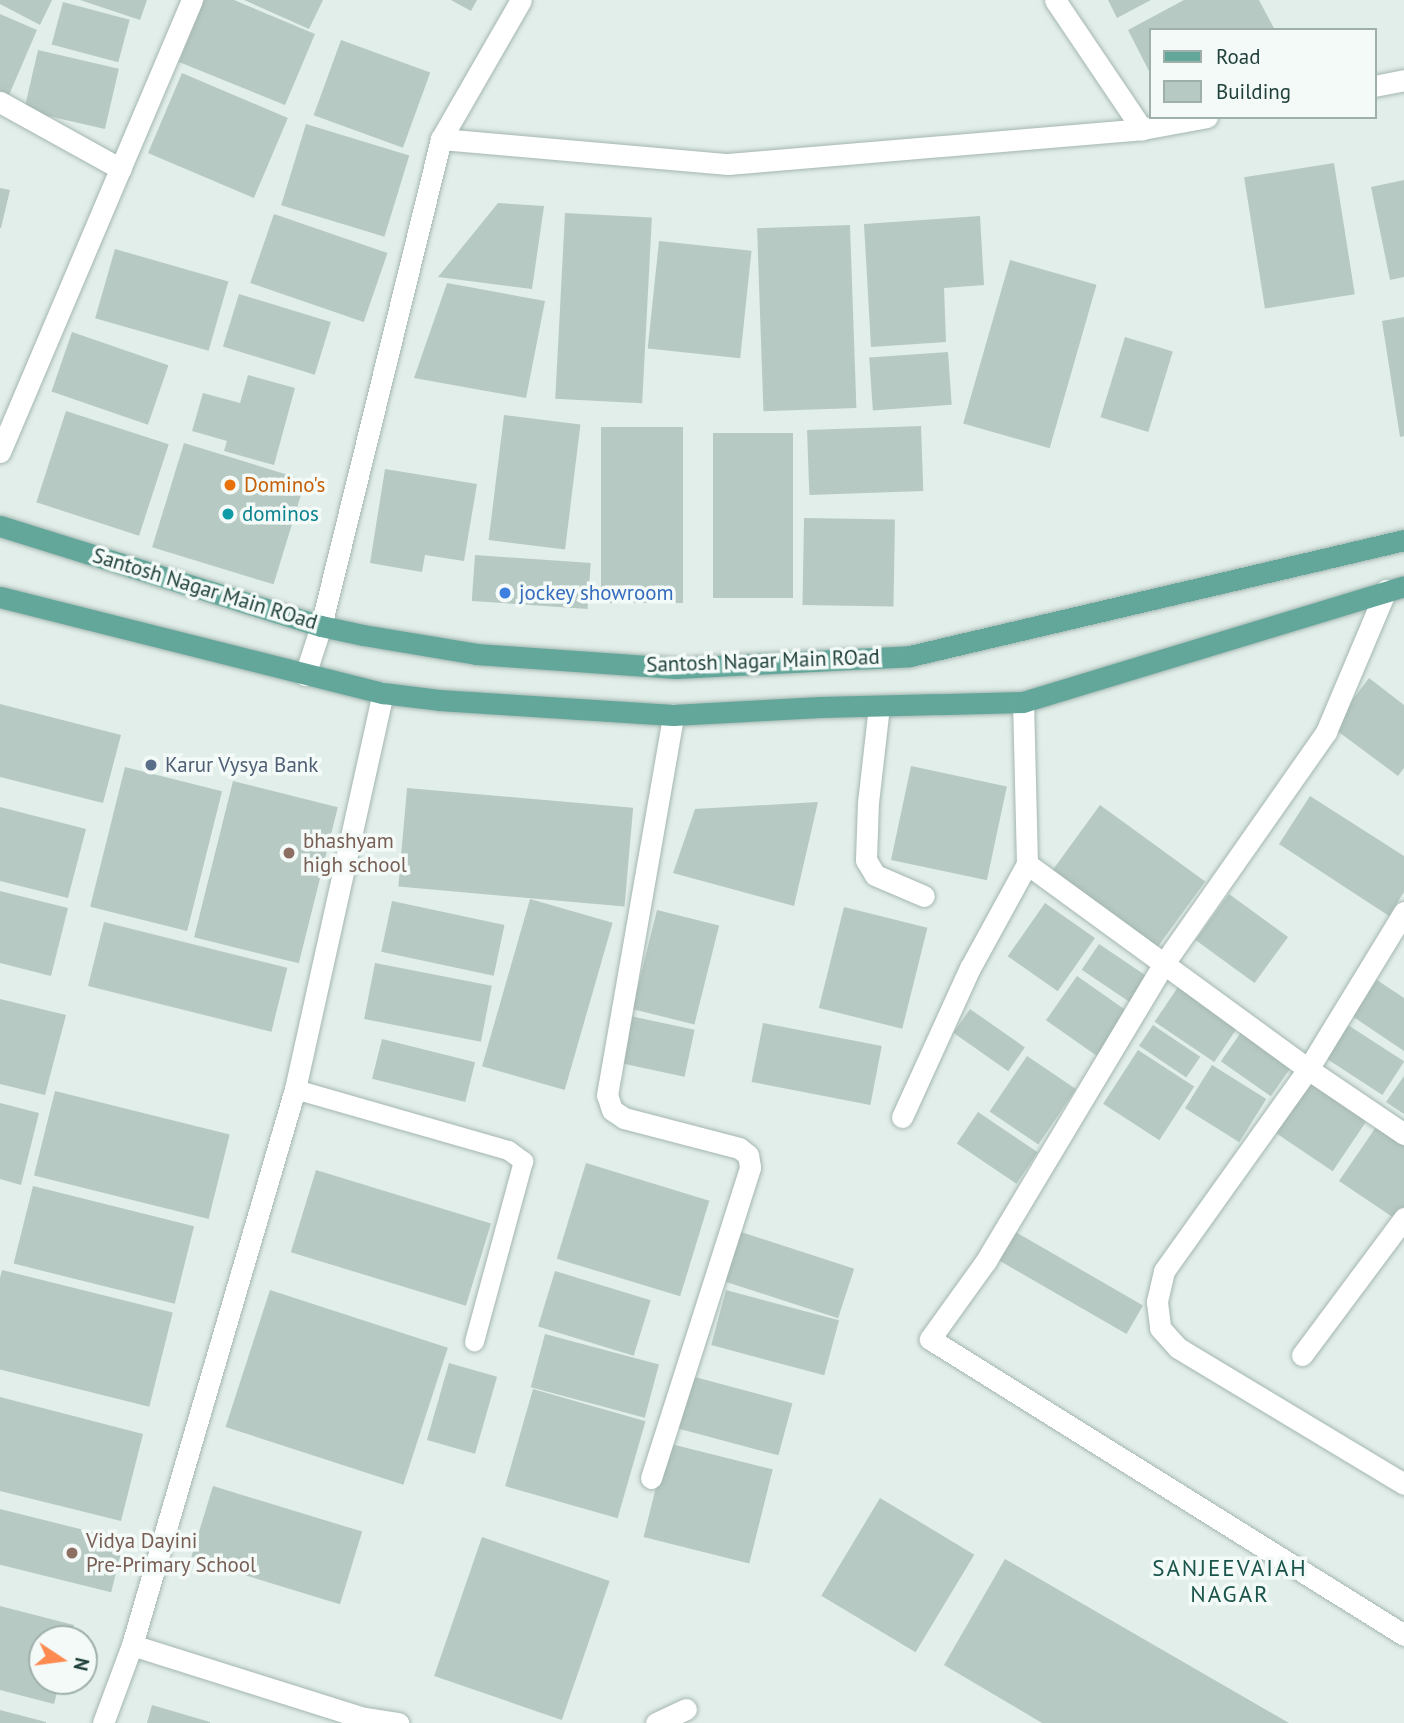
<!DOCTYPE html>
<style>
body{margin:0}
#map{position:relative;width:1404px;height:1723px;overflow:hidden;background:#e2eee9;font-family:"PT Sans",sans-serif}
div>[style]{position:absolute}
.building>*{inset:0;background:#b7c9c3;transform-origin:0 0}
.roads{filter:drop-shadow(0 0 2px #a4b6b1) drop-shadow(0 0 2px #a4b6b1)}
.lane>*{height:19px;margin:-9.5px;padding:0 9.5px;transform-origin:9.5px;border-radius:9.5px;background:#fff}
.street>*{height:21px;margin:-10.5px;padding:0 10.5px;transform-origin:10.5px;border-radius:10.5px;background:#fff}
.primary>*{height:21px;margin:-10.5px;padding:0 10.5px;transform-origin:10.5px;border-radius:10.5px;background:#63a79b}
.dots>*{width:19px;height:19px;translate:-50% -50%;box-sizing:border-box;border:4px solid #f3faf7;border-radius:50%}
span{translate:-50% -50%;white-space:nowrap;text-align:center;line-height:1.15;-webkit-text-stroke:7px #f3faf7;paint-order:stroke}
.food-label{font-size:21px;color:#c56008}
.left{translate:0 -50%;text-align:left}
.culture-label{font-size:21px;color:#0d838f}
.street-label{font-size:21px;color:#20403b}
.shop-label{font-size:21px;color:#366cbe}
.service-label{font-size:21px;color:#4e5e75}
.education-label{font-size:21px;color:#785e54}
.neighbourhood-label{font-size:23px;color:#1a544b;letter-spacing:2px}
.legend{position:absolute;left:1149px;top:28px;width:228px;height:91px;box-sizing:border-box;background:#f3faf7;border:2px solid #9fb0ac;margin:0;padding:9px 12px;list-style:none;font-size:21px;color:#20403b}
.legend li{display:flex;align-items:center;gap:14px;height:35px}
.legend b{width:35px;border:2px solid #9fb0ac}
.north{position:absolute;left:28px;top:1625px;width:70px;height:70px;box-sizing:border-box;background:#f3faf7;border:2px solid #9fb0ac;border-radius:50%;rotate:103deg;font-size:19px;font-weight:700;line-height:28px;text-align:center;color:#20403b}
.north::after{content:'';display:block;margin:auto;width:24px;height:32px;background:#fe8a50;clip-path:polygon(50% 0,100% 100%,50% 72%,0 100%)}
</style>
<div id="map">
<div class="building">
<i style="clip-path:polygon(0 0,52px 0,40px 25px,0 4px)"></i>
<i style="clip-path:polygon(80px 0,147px 0,140px 20px)"></i>
<i style="clip-path:polygon(204px 0,234px 0,315px 34px,285px 105px,179px 62px)"></i>
<i style="clip-path:polygon(244px 0,323px 0,309px 29px)"></i>
<i style="clip-path:polygon(451px 0,477px 0,471px 11px)"></i>
<i style="clip-path:polygon(1108px 0,1151px 0,1117px 18px)"></i>
<i style="clip-path:polygon(1184px 0,1259px 0,1275px 30px,1150px 30px,1150px 73px,1128px 30px)"></i>
<i style="left:63px;top:2px;width:69px;height:44px;rotate:15deg"></i>
<i style="clip-path:polygon(0 14px,37px 30px,9px 95px,0 91px)"></i>
<i style="left:341px;top:40px;width:95px;height:80px;rotate:20deg"></i>
<i style="left:38px;top:50px;width:83px;height:62px;rotate:13deg"></i>
<i style="left:182px;top:73px;width:115px;height:87px;rotate:23deg"></i>
<i style="left:306px;top:124px;width:108px;height:85px;rotate:17deg"></i>
<i style="left:1334px;top:163px;width:133px;height:91px;rotate:81deg"></i>
<i style="clip-path:polygon(1404px 180px,1404px 277px,1390px 280px,1371px 187px)"></i>
<i style="clip-path:polygon(0 188px,10px 190px,1px 228px,0 228px)"></i>
<i style="clip-path:polygon(498px 203px,544px 206px,532px 289px,438px 277px)"></i>
<i style="left:565px;top:213px;width:87px;height:186px;rotate:3deg"></i>
<i style="left:274px;top:214px;width:120px;height:73px;rotate:19deg"></i>
<i style="clip-path:polygon(980px 216px,984px 285px,944px 288px,946px 342px,871px 347px,864px 224px)"></i>
<i style="left:850px;top:225px;width:183px;height:93px;rotate:88deg"></i>
<i style="left:659px;top:241px;width:93px;height:108px;rotate:6deg"></i>
<i style="left:115px;top:249px;width:118px;height:72px;rotate:16deg"></i>
<i style="left:1010px;top:260px;width:90px;height:170px;rotate:16deg"></i>
<i style="clip-path:polygon(447px 283px,545px 301px,526px 398px,414px 378px)"></i>
<i style="left:239px;top:294px;width:96px;height:55px;rotate:17deg"></i>
<i style="clip-path:polygon(1404px 317px,1404px 436px,1400px 437px,1382px 321px)"></i>
<i style="left:72px;top:332px;width:102px;height:63px;rotate:19deg"></i>
<i style="left:1125px;top:337px;width:50px;height:84px;rotate:17deg"></i>
<i style="left:948px;top:352px;width:53px;height:79px;rotate:86deg"></i>
<i style="clip-path:polygon(248px 375px,295px 388px,274px 465px,224px 451px,227px 441px,192px 431px,203px 393px,240px 403px)"></i>
<i style="left:66px;top:411px;width:108px;height:96px;rotate:18deg"></i>
<i style="left:504px;top:415px;width:77px;height:126px;rotate:7deg"></i>
<i style="left:921px;top:426px;width:65px;height:114px;rotate:88deg"></i>
<i style="left:601px;top:427px;width:82px;height:176px"></i>
<i style="left:713px;top:433px;width:80px;height:165px"></i>
<i style="left:184px;top:443px;width:127px;height:109px;rotate:17deg"></i>
<i style="clip-path:polygon(385px 469px,477px 484px,464px 561px,425px 555px,422px 572px,370px 563px)"></i>
<i style="left:804px;top:518px;width:91px;height:87px;rotate:1deg"></i>
<i style="left:475px;top:555px;width:116px;height:46px;rotate:4deg"></i>
<i style="clip-path:polygon(1369px 678px,1404px 705px,1404px 768px,1398px 776px,1332px 727px)"></i>
<i style="clip-path:polygon(0 704px,121px 735px,103px 803px,0 777px)"></i>
<i style="left:911px;top:766px;width:98px;height:96px;rotate:12deg"></i>
<i style="left:125px;top:767px;width:100px;height:144px;rotate:14deg"></i>
<i style="left:233px;top:781px;width:108px;height:161px;rotate:14deg"></i>
<i style="left:407px;top:788px;width:227px;height:99px;rotate:5deg"></i>
<i style="clip-path:polygon(1310px 796px,1404px 856px,1404px 892px,1389px 916px,1279px 844px)"></i>
<i style="clip-path:polygon(818px 802px,794px 906px,673px 873px,695px 809px)"></i>
<i style="left:1100px;top:805px;width:130px;height:81px;rotate:36deg"></i>
<i style="clip-path:polygon(0 807px,86px 829px,68px 898px,0 881px)"></i>
<i style="clip-path:polygon(0 891px,68px 908px,51px 976px,0 963px)"></i>
<i style="left:1229px;top:894px;width:73px;height:57px;rotate:36deg"></i>
<i style="left:530px;top:899px;width:86px;height:174px;rotate:16deg"></i>
<i style="left:392px;top:901px;width:115px;height:52px;rotate:12deg"></i>
<i style="left:1045px;top:903px;width:61px;height:65px;rotate:35deg"></i>
<i style="left:844px;top:907px;width:86px;height:104px;rotate:14deg"></i>
<i style="left:657px;top:910px;width:64px;height:102px;rotate:14deg"></i>
<i style="left:104px;top:922px;width:189px;height:66px;rotate:14deg"></i>
<i style="left:1099px;top:944px;width:60px;height:31px;rotate:34deg"></i>
<i style="left:375px;top:963px;width:119px;height:57px;rotate:11deg"></i>
<i style="left:1077px;top:976px;width:67px;height:54px;rotate:35deg"></i>
<i style="clip-path:polygon(1377px 980px,1404px 998px,1404px 1051px,1352px 1016px)"></i>
<i style="left:1178px;top:987px;width:72px;height:42px;rotate:34deg"></i>
<i style="clip-path:polygon(0 999px,66px 1015px,45px 1095px,0 1084px)"></i>
<i style="left:970px;top:1009px;width:67px;height:29px;rotate:35deg"></i>
<i style="left:630px;top:1016px;width:66px;height:48px;rotate:12deg"></i>
<i style="left:763px;top:1023px;width:121px;height:60px;rotate:11deg"></i>
<i style="left:1153px;top:1025px;width:57px;height:25px;rotate:34deg"></i>
<i style="left:1348px;top:1025px;width:67px;height:40px;rotate:33deg"></i>
<i style="left:1242px;top:1031px;width:61px;height:37px;rotate:35deg"></i>
<i style="left:382px;top:1039px;width:96px;height:41px;rotate:14deg"></i>
<i style="left:1138px;top:1050px;width:67px;height:64px;rotate:33deg"></i>
<i style="left:1027px;top:1056px;width:59px;height:67px;rotate:34deg"></i>
<i style="left:1212px;top:1065px;width:64px;height:51px;rotate:32deg"></i>
<i style="clip-path:polygon(1404px 1076px,1404px 1114px,1386px 1102px)"></i>
<i style="left:1309px;top:1083px;width:69px;height:60px;rotate:34deg"></i>
<i style="left:55px;top:1091px;width:180px;height:87px;rotate:14deg"></i>
<i style="clip-path:polygon(0 1103px,39px 1113px,21px 1185px,0 1179px)"></i>
<i style="left:978px;top:1112px;width:72px;height:38px;rotate:34deg"></i>
<i style="clip-path:polygon(1376px 1127px,1404px 1146px,1404px 1210px,1397px 1220px,1339px 1181px)"></i>
<i style="left:586px;top:1163px;width:129px;height:100px;rotate:17deg"></i>
<i style="left:316px;top:1170px;width:183px;height:86px;rotate:17deg"></i>
<i style="left:33px;top:1186px;width:166px;height:80px;rotate:14deg"></i>
<i style="left:1014px;top:1231px;width:149px;height:33px;rotate:30deg"></i>
<i style="left:741px;top:1232px;width:119px;height:52px;rotate:18deg"></i>
<i style="left:2px;top:1270px;width:176px;height:97px;rotate:14deg"></i>
<i style="left:555px;top:1271px;width:100px;height:58px;rotate:17deg"></i>
<i style="left:270px;top:1290px;width:187px;height:144px;rotate:18deg"></i>
<i style="left:726px;top:1290px;width:117px;height:57px;rotate:15deg"></i>
<i style="left:545px;top:1334px;width:118px;height:55px;rotate:15deg"></i>
<i style="left:449px;top:1363px;width:50px;height:80px;rotate:16deg"></i>
<i style="left:691px;top:1376px;width:105px;height:54px;rotate:15deg"></i>
<i style="left:533px;top:1389px;width:117px;height:101px;rotate:16deg"></i>
<i style="clip-path:polygon(0 1397px,143px 1434px,121px 1521px,0 1491px)"></i>
<i style="left:667px;top:1443px;width:109px;height:97px;rotate:14deg"></i>
<i style="left:213px;top:1486px;width:156px;height:76px;rotate:17deg"></i>
<i style="left:880px;top:1498px;width:110px;height:114px;rotate:31deg"></i>
<i style="left:0;top:1509px;width:128px;height:54px;rotate:14deg"></i>
<i style="left:482px;top:1537px;width:135px;height:147px;rotate:19deg"></i>
<i style="clip-path:polygon(1005px 1559px,1289px 1723px,1042px 1723px,944px 1665px)"></i>
<i style="clip-path:polygon(0 1606px,74px 1625px,70px 1639px,42px 1639px,42px 1681px,60px 1681px,54px 1704px,0 1690px)"></i>
<i style="clip-path:polygon(152px 1705px,210px 1722px,210px 1723px,147px 1723px)"></i>
<i style="clip-path:polygon(0 1710px,46px 1722px,46px 1723px,0 1723px)"></i>
</div>
<div class="roads">
<div class="lane">
<i style="left:295px;top:1089px;width:222px;rotate:16deg"></i>
<i style="left:508px;top:1150px;width:19px;rotate:36deg"></i>
<i style="left:523px;top:1161px;width:187px;rotate:105.2deg"></i>
</div>
<div class="street">
<i style="left:1055px;top:0;width:156px;rotate:56deg"></i>
<i style="left:1374px;top:86px;width:31px;rotate:-11deg"></i>
<i style="left:0;top:102px;width:138px;rotate:29deg"></i>
<i style="left:441px;top:139px;width:288px;rotate:5deg"></i>
<i style="left:728px;top:164px;width:415px;rotate:-4.8deg"></i>
<i style="left:1142px;top:129px;width:66px;rotate:-10.5deg"></i>
<i style="left:0;top:452px;width:491px;rotate:-67deg"></i>
<i style="left:1386px;top:590px;width:154px;rotate:112.9deg"></i>
<i style="left:1326px;top:732px;width:284px;rotate:125deg"></i>
<i style="left:1163px;top:965px;width:345px;rotate:120.9deg"></i>
<i style="left:986px;top:1261px;width:96px;rotate:125.7deg"></i>
<i style="left:930px;top:1339px;width:559px;rotate:31.98deg"></i>
<i style="left:305px;top:675px;width:52px;rotate:-71.9deg"></i>
<i style="left:321px;top:626px;width:502px;rotate:-76.16deg"></i>
<i style="left:441px;top:139px;width:160px;rotate:-60.1deg"></i>
<i style="left:879px;top:706px;width:97px;rotate:96.5deg"></i>
<i style="left:868px;top:802px;width:58px;rotate:92deg"></i>
<i style="left:866px;top:860px;width:17px;rotate:59deg"></i>
<i style="left:875px;top:875px;width:53px;rotate:23.2deg"></i>
<i style="left:1027px;top:864px;width:348px;rotate:36.1deg"></i>
<i style="left:1308px;top:1069px;width:116px;rotate:34.1deg"></i>
<i style="left:1404px;top:912px;width:184px;rotate:121.4deg"></i>
<i style="left:1308px;top:1069px;width:248px;rotate:125.5deg"></i>
<i style="left:1164px;top:1271px;width:32px;rotate:103deg"></i>
<i style="left:1157px;top:1302px;width:26px;rotate:83deg"></i>
<i style="left:1160px;top:1328px;width:27px;rotate:48deg"></i>
<i style="left:1178px;top:1348px;width:264px;rotate:31deg"></i>
<i style="left:902px;top:1117px;width:164px;rotate:-65.5deg"></i>
<i style="left:970px;top:968px;width:119px;rotate:-61.3deg"></i>
<i style="left:1027px;top:864px;width:162px;rotate:-91.4deg"></i>
<i style="left:1302px;top:1355px;width:171px;rotate:-53.3deg"></i>
<i style="left:651px;top:1478px;width:326px;rotate:-72.3deg"></i>
<i style="left:750px;top:1167px;width:12px;rotate:-99deg"></i>
<i style="left:748px;top:1155px;width:11px;rotate:-142deg"></i>
<i style="left:739px;top:1148px;width:119px;rotate:-165.4deg"></i>
<i style="left:624px;top:1118px;width:14px;rotate:-146deg"></i>
<i style="left:612px;top:1110px;width:16px;rotate:-108deg"></i>
<i style="left:607px;top:1095px;width:386px;rotate:-80.1deg"></i>
<i style="left:132px;top:1645px;width:239px;rotate:17.5deg"></i>
<i style="left:360px;top:1717px;width:39px;rotate:9deg"></i>
<i style="left:103px;top:1723px;width:83px;rotate:-69.6deg"></i>
<i style="left:132px;top:1645px;width:579px;rotate:-73.66deg"></i>
<i style="left:295px;top:1089px;width:406px;rotate:-77.5deg"></i>
<i style="left:656px;top:1723px;width:33px;rotate:-25deg"></i>
</div>
<div class="primary">
<i style="left:0;top:526px;width:336px;rotate:17.3deg"></i>
<i style="left:321px;top:626px;width:43px;rotate:12.1deg"></i>
<i style="left:363px;top:635px;width:115px;rotate:9.5deg"></i>
<i style="left:476px;top:654px;width:200px;rotate:4deg"></i>
<i style="left:676px;top:668px;width:234px;rotate:-2.9deg"></i>
<i style="left:910px;top:656px;width:507px;rotate:-13.21deg"></i>
<i style="left:0;top:597px;width:395px;rotate:14.1deg"></i>
<i style="left:383px;top:693px;width:56px;rotate:7.1deg"></i>
<i style="left:439px;top:700px;width:234px;rotate:3.7deg"></i>
<i style="left:673px;top:715px;width:147px;rotate:-3.1deg"></i>
<i style="left:820px;top:707px;width:203px;rotate:-1.4deg"></i>
<i style="left:1023px;top:702px;width:398px;rotate:-16.9deg"></i>
</div>
</div>
<div class="dots">
<i style="left:230px;top:485px;background:#e8710a"></i>
<i style="left:228px;top:514px;background:#0f9aa8"></i>
<i style="left:505px;top:593px;background:#3f7fe0"></i>
<i style="left:151px;top:765px;background:#5c6f8a"></i>
<i style="left:289px;top:853px;background:#8d6e63"></i>
<i style="left:72px;top:1553px;background:#8d6e63"></i>
</div>
<div class="food-label">
<span class="left" style="left:244px;top:485px">Domino's</span>
</div>
<div class="culture-label">
<span class="left" style="left:242px;top:514px">dominos</span>
</div>
<div class="street-label">
<span style="left:205px;top:589px;rotate:17deg">Santosh Nagar Main ROad</span>
<span style="left:763px;top:661px;rotate:-2deg">Santosh Nagar Main ROad</span>
</div>
<div class="shop-label">
<span class="left" style="left:519px;top:593px">jockey showroom</span>
</div>
<div class="service-label">
<span class="left" style="left:165px;top:765px">Karur Vysya Bank</span>
</div>
<div class="education-label">
<span class="left" style="left:303px;top:853px">bhashyam<br>high school</span>
<span class="left" style="left:86px;top:1553px">Vidya Dayini<br>Pre-Primary School</span>
</div>
<div class="neighbourhood-label">
<span style="left:1230px;top:1581px">SANJEEVAIAH<br>NAGAR</span>
</div>
<ul class="legend">
<li><b style="height:9px;background:#63a79b"></b>Road</li>
<li><b style="height:19px;background:#b7c9c3"></b>Building</li>
</ul>
<div class="north">N</div>
</div>
